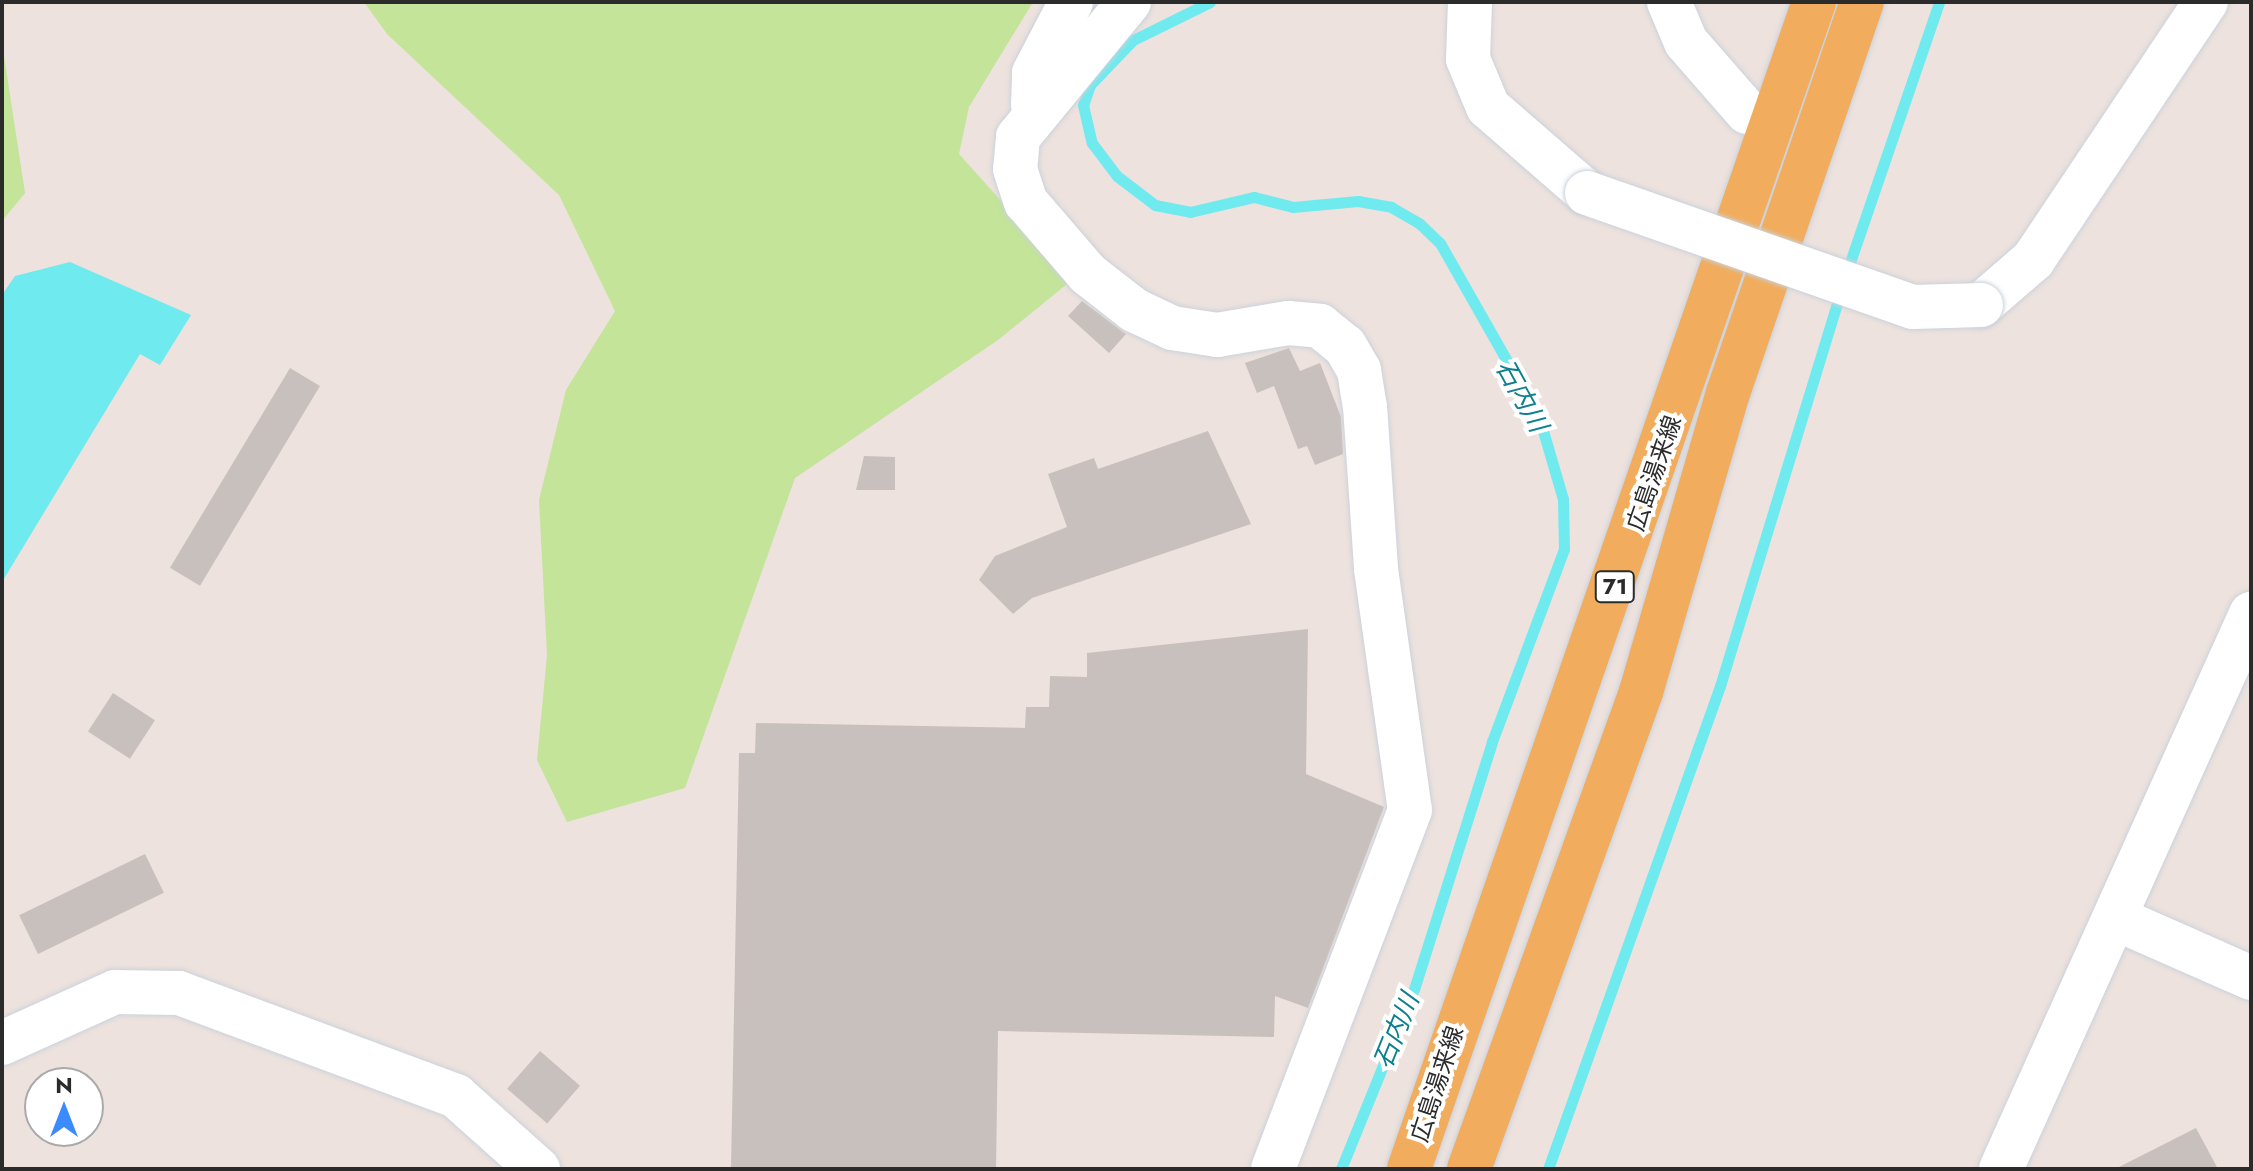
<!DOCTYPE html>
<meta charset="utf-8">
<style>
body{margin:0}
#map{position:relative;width:2253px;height:1171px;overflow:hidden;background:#ede2dd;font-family:Jost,"Noto Sans JP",sans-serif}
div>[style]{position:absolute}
.green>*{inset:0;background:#c3e499}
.water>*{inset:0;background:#6feaef}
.stream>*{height:11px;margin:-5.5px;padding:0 5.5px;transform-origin:5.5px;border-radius:5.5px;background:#6feaef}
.building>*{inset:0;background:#c8c0bc;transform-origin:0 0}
.roads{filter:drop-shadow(0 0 2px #cbd2dc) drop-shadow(0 0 2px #cbd2dc)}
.minor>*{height:44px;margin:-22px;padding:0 22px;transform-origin:22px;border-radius:22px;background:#fff}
.major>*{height:44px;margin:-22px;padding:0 22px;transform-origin:22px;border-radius:22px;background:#f1ad5d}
.bridges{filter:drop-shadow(0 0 2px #cbd2dc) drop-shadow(0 0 2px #cbd2dc)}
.minor-bridge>*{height:44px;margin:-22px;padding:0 22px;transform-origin:22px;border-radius:22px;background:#fff}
span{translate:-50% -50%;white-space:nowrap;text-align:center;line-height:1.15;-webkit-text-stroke:8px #fff;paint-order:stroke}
.shield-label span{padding:2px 6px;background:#fff;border:2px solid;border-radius:6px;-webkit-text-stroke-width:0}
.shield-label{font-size:22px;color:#2b2b2b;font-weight:700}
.street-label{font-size:24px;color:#2b2b2b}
.water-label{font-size:26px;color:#0d808f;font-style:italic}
.frame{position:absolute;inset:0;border:4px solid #2b2b2b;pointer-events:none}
.north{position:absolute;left:24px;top:1067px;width:80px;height:80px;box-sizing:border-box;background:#fff;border:2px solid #aaa;border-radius:50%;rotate:0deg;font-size:22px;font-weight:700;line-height:32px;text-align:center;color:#2b2b2b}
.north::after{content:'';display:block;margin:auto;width:28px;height:36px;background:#3b8bfb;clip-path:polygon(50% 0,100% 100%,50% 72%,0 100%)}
</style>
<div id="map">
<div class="green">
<i style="clip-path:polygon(364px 2px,1033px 2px,969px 107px,959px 154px,1072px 280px,998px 340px,795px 478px,685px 788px,567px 822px,537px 760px,547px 655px,539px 500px,566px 390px,615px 311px,559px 195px,387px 34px)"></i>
<i style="clip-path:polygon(2px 43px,25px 193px,2px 221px)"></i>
</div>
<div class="water">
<i style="clip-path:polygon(70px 262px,191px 315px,160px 365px,140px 354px,2px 582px,2px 295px,15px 276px)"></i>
</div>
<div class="stream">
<i style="left:1210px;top:2px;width:86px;rotate:153.7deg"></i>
<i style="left:1133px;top:40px;width:62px;rotate:133.7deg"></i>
<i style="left:1090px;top:85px;width:21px;rotate:109deg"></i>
<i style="left:1083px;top:105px;width:39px;rotate:77deg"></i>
<i style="left:1092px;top:143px;width:41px;rotate:52.9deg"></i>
<i style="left:1117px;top:176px;width:48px;rotate:37.3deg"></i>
<i style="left:1155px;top:205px;width:36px;rotate:11deg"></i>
<i style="left:1190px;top:212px;width:66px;rotate:-13.2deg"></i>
<i style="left:1254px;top:197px;width:40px;rotate:14.4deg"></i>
<i style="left:1293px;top:207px;width:65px;rotate:-5.3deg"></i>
<i style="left:1358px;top:201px;width:34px;rotate:10deg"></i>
<i style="left:1391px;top:207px;width:32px;rotate:30deg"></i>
<i style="left:1419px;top:223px;width:29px;rotate:44deg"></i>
<i style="left:1440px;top:243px;width:200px;rotate:60.4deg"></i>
<i style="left:1539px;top:417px;width:85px;rotate:73.7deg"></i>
<i style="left:1563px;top:499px;width:50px;rotate:88.9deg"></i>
<i style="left:1564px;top:549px;width:206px;rotate:110.5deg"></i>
<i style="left:1492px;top:742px;width:259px;rotate:107.5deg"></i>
<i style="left:1414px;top:989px;width:194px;rotate:112.1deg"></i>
<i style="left:1846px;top:274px;width:287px;rotate:-71.1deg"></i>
<i style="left:1548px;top:1169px;width:513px;rotate:-70.4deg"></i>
<i style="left:1720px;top:686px;width:414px;rotate:-73deg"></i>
</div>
<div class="building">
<i style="clip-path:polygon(1082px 301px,1126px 334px,1109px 353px,1068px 316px)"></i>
<i style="clip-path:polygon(1289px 348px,1300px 371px,1320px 363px,1341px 417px,1343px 454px,1315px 465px,1307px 446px,1298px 449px,1274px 386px,1257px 393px,1245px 363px)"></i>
<i style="left:290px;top:368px;width:35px;height:233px;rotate:31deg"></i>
<i style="clip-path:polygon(1208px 431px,1251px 524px,1032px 598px,1013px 614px,979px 580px,995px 556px,1067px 527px,1048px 474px,1094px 458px,1098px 469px)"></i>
<i style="clip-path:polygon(864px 456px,895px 457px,895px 490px,856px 490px)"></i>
<i style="clip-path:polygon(1308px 629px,1306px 774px,1384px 807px,1308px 1008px,1275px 996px,1274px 1037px,998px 1031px,996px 1169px,731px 1169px,739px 753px,755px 753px,756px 723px,1025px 728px,1026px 707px,1049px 707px,1050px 676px,1087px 677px,1087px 653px)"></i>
<i style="left:113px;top:693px;width:50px;height:46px;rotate:33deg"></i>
<i style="left:145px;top:854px;width:43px;height:140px;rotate:64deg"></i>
<i style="left:540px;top:1051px;width:53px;height:50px;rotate:41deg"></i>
<i style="clip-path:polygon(2196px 1128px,2218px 1169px,2115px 1169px)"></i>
</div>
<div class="roads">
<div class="minor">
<i style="left:1129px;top:2px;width:175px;rotate:129.4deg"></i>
<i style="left:1018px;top:137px;width:32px;rotate:95deg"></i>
<i style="left:1015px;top:169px;width:35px;rotate:72deg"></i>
<i style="left:1026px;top:202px;width:95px;rotate:49.3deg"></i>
<i style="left:1088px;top:274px;width:58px;rotate:38deg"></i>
<i style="left:1134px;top:310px;width:42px;rotate:25.3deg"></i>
<i style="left:1172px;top:328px;width:46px;rotate:8.8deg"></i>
<i style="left:1217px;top:335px;width:72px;rotate:-9.6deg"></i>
<i style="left:1288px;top:323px;width:32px;rotate:5deg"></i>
<i style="left:1320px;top:326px;width:32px;rotate:39deg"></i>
<i style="left:1345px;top:346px;width:28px;rotate:60deg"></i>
<i style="left:1359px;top:370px;width:36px;rotate:81deg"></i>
<i style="left:1365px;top:406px;width:163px;rotate:86.1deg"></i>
<i style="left:1376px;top:569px;width:243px;rotate:82deg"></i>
<i style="left:1410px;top:810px;width:384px;rotate:110.9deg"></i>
<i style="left:1470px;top:2px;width:57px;rotate:92deg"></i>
<i style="left:1468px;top:59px;width:52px;rotate:67.4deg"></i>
<i style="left:1488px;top:107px;width:131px;rotate:41deg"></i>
<i style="left:1669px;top:2px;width:43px;rotate:67deg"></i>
<i style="left:1686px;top:42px;width:93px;rotate:48.9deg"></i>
<i style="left:1033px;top:105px;width:32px;rotate:-88deg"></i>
<i style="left:1034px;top:73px;width:80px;rotate:-62.5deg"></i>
<i style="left:1981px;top:305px;width:69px;rotate:-40.9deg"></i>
<i style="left:2033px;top:260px;width:311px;rotate:-56.2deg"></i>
<i style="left:2115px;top:918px;width:149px;rotate:23.8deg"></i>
<i style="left:2px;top:1043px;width:124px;rotate:-24.3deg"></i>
<i style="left:115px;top:992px;width:64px;rotate:0.9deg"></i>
<i style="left:179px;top:993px;width:296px;rotate:20.4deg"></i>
<i style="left:456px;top:1096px;width:110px;rotate:41.7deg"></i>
<i style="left:2001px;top:1169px;width:609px;rotate:-65.75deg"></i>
</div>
<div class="major">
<i style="left:1409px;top:1169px;width:1235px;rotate:-70.86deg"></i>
<i style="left:1469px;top:1169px;width:507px;rotate:-70.17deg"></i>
<i style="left:1641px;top:692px;width:311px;rotate:-73.8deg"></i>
<i style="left:1728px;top:393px;width:413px;rotate:-71.1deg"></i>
</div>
</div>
<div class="bridges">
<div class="minor-bridge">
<i style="left:1587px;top:193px;width:345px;rotate:19.3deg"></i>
<i style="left:1913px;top:307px;width:68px;rotate:-1.7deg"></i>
</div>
</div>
<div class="shield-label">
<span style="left:1615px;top:587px">71</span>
</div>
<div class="street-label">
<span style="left:1654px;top:473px;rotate:-71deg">広島湯来線</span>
<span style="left:1437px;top:1084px;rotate:-72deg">広島湯来線</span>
</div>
<div class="water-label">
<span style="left:1521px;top:396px;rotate:61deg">石内川</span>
<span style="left:1397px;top:1031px;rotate:-68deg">石内川</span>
</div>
<div class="frame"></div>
<div class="north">N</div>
</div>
